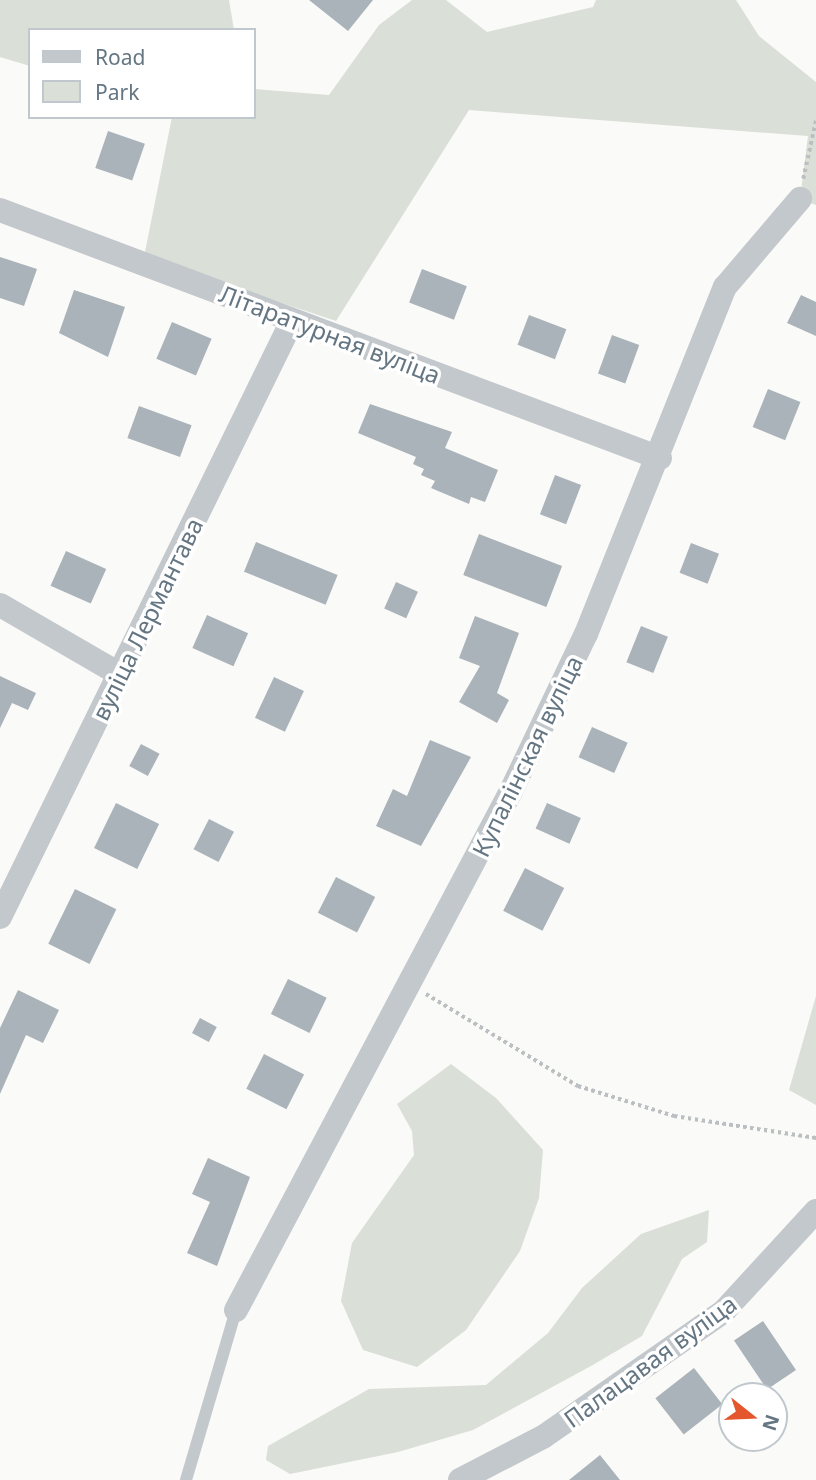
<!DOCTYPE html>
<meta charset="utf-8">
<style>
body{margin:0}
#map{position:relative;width:816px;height:1480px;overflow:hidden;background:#fafaf8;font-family:"Noto Sans",sans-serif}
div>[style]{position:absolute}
.green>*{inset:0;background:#dadfd7}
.building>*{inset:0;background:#aab3b9;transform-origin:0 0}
.path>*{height:3.5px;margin-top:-1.75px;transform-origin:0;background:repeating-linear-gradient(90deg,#bbbfc2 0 3.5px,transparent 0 7px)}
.lane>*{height:12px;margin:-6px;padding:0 6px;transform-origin:6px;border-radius:6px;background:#c3c8cc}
.street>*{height:24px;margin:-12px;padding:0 12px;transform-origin:12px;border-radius:12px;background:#c3c8cc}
span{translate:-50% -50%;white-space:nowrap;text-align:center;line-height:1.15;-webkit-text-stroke:7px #fff;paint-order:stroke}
.street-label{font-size:24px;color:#657683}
.legend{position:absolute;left:28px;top:28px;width:228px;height:91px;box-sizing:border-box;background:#fff;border:2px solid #c1c8cd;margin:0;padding:9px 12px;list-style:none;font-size:21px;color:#657683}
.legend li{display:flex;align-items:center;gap:14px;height:35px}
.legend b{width:35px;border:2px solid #c1c8cd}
.north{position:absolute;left:718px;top:1382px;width:70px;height:70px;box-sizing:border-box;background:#fff;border:2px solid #c1c8cd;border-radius:50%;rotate:108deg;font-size:19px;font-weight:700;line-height:28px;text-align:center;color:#657683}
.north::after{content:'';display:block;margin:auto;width:24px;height:32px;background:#e4572e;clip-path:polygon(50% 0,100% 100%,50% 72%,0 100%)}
</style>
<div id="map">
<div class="green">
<i style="clip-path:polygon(0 0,229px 0,234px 30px,30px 30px,30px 66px,0 57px)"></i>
<i style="clip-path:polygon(412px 0,446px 0,487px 32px,593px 7px,596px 0,736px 0,759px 36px,816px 82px,816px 205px,800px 199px,808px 136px,469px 110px,336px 321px,144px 257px,172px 117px,254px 117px,254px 89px,329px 95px,379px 25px)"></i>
<i style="clip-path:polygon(816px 996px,816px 1105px,789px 1090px)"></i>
<i style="clip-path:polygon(451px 1064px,496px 1098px,543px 1150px,539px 1198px,520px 1251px,466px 1330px,417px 1367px,363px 1350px,341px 1301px,352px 1243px,414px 1155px,412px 1131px,397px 1104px)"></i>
<i style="clip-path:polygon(709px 1210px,707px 1242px,682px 1259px,642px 1336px,591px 1366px,473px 1430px,398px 1452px,290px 1474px,266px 1460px,268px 1446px,369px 1389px,486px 1385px,548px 1333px,582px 1288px,641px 1234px)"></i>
</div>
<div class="building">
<i style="clip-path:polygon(309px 0,373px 0,348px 31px)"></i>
<i style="left:108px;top:131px;width:39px;height:39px;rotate:19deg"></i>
<i style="clip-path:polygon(0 257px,37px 269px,24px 306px,0 298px)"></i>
<i style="left:422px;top:269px;width:48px;height:36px;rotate:21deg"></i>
<i style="clip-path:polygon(74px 290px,125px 307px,108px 357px,59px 333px)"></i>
<i style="clip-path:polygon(801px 295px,816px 302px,816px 336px,787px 323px)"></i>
<i style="left:529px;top:315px;width:40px;height:32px;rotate:21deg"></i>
<i style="left:172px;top:322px;width:43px;height:40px;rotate:23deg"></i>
<i style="left:612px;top:335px;width:29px;height:41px;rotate:20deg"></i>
<i style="left:768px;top:389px;width:35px;height:41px;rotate:22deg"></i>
<i style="clip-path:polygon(370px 404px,452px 432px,445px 448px,498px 470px,485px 502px,471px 497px,469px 504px,431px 488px,435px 481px,421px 475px,424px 469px,413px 464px,416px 457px,358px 433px)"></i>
<i style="left:139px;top:406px;width:56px;height:34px;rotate:20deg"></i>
<i style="left:555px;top:475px;width:28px;height:42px;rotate:21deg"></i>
<i style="left:479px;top:534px;width:89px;height:44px;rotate:21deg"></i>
<i style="left:256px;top:542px;width:88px;height:32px;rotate:22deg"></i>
<i style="left:691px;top:543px;width:30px;height:32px;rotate:21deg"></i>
<i style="left:66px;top:551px;width:44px;height:38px;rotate:24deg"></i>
<i style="left:396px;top:582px;width:24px;height:29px;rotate:24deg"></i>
<i style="left:207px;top:615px;width:45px;height:36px;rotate:24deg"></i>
<i style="clip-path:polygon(475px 616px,519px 633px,497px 693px,509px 700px,497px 723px,459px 702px,480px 666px,459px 658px)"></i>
<i style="left:641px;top:626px;width:29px;height:39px;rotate:22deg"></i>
<i style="clip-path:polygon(0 676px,36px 693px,28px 710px,12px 703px,0 728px)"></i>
<i style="left:274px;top:677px;width:33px;height:45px;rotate:25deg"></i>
<i style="left:592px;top:727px;width:39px;height:33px;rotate:24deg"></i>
<i style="clip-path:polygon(430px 740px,471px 757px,421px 846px,376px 826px,393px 789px,407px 796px)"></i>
<i style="left:141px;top:744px;width:21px;height:25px;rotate:28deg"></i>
<i style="left:116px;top:803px;width:48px;height:50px;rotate:26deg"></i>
<i style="left:547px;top:803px;width:37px;height:28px;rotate:24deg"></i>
<i style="left:209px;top:819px;width:28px;height:34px;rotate:27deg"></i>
<i style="left:525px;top:868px;width:44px;height:48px;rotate:27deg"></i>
<i style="left:336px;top:877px;width:44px;height:40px;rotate:27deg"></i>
<i style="left:75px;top:889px;width:46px;height:61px;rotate:26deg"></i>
<i style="left:288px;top:979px;width:43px;height:39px;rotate:26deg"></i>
<i style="clip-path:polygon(18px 990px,59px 1010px,43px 1043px,26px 1035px,0 1094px,0 1028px)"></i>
<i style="left:200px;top:1018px;width:19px;height:17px;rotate:28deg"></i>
<i style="left:264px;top:1054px;width:45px;height:39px;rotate:27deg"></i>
<i style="clip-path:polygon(208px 1158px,250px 1177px,217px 1266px,187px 1253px,210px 1202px,192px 1194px)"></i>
<i style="left:763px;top:1321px;width:59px;height:35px;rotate:56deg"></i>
<i style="left:694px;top:1368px;width:46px;height:49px;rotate:52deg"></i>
<i style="clip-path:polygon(600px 1455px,620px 1480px,569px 1480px)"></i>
</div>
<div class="path">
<i style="left:803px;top:179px;width:60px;rotate:-77.6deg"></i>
<i style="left:426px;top:994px;width:178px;rotate:31.2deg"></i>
<i style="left:578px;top:1086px;width:101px;rotate:17.4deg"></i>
<i style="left:674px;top:1116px;width:144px;rotate:8.8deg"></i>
</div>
<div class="lane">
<i style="left:186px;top:1480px;width:177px;rotate:-73.6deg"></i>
</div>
<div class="street">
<i style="left:0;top:210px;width:705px;rotate:20.59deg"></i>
<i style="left:0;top:605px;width:138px;rotate:30.1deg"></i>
<i style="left:0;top:917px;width:664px;rotate:-63.9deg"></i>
<i style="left:236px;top:1310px;width:587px;rotate:-62.08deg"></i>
<i style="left:511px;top:791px;width:174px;rotate:-64.5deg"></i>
<i style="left:586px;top:634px;width:374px;rotate:-68.2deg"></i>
<i style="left:725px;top:287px;width:116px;rotate:-49.6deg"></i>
<i style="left:460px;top:1480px;width:93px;rotate:-27.4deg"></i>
<i style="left:543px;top:1437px;width:221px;rotate:-34.8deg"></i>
<i style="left:724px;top:1311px;width:136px;rotate:-47.4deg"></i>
</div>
<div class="street-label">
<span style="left:330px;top:334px;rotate:21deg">Літаратурная вуліца</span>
<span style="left:147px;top:619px;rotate:-64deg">вуліца Лермантава</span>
<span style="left:527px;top:756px;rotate:-64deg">Купалінская вуліца</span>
<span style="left:650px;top:1361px;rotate:-36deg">Палацавая вуліца</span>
</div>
<ul class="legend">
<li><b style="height:9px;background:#c3c8cc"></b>Road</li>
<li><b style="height:19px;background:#dadfd7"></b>Park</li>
</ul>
<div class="north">N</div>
</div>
